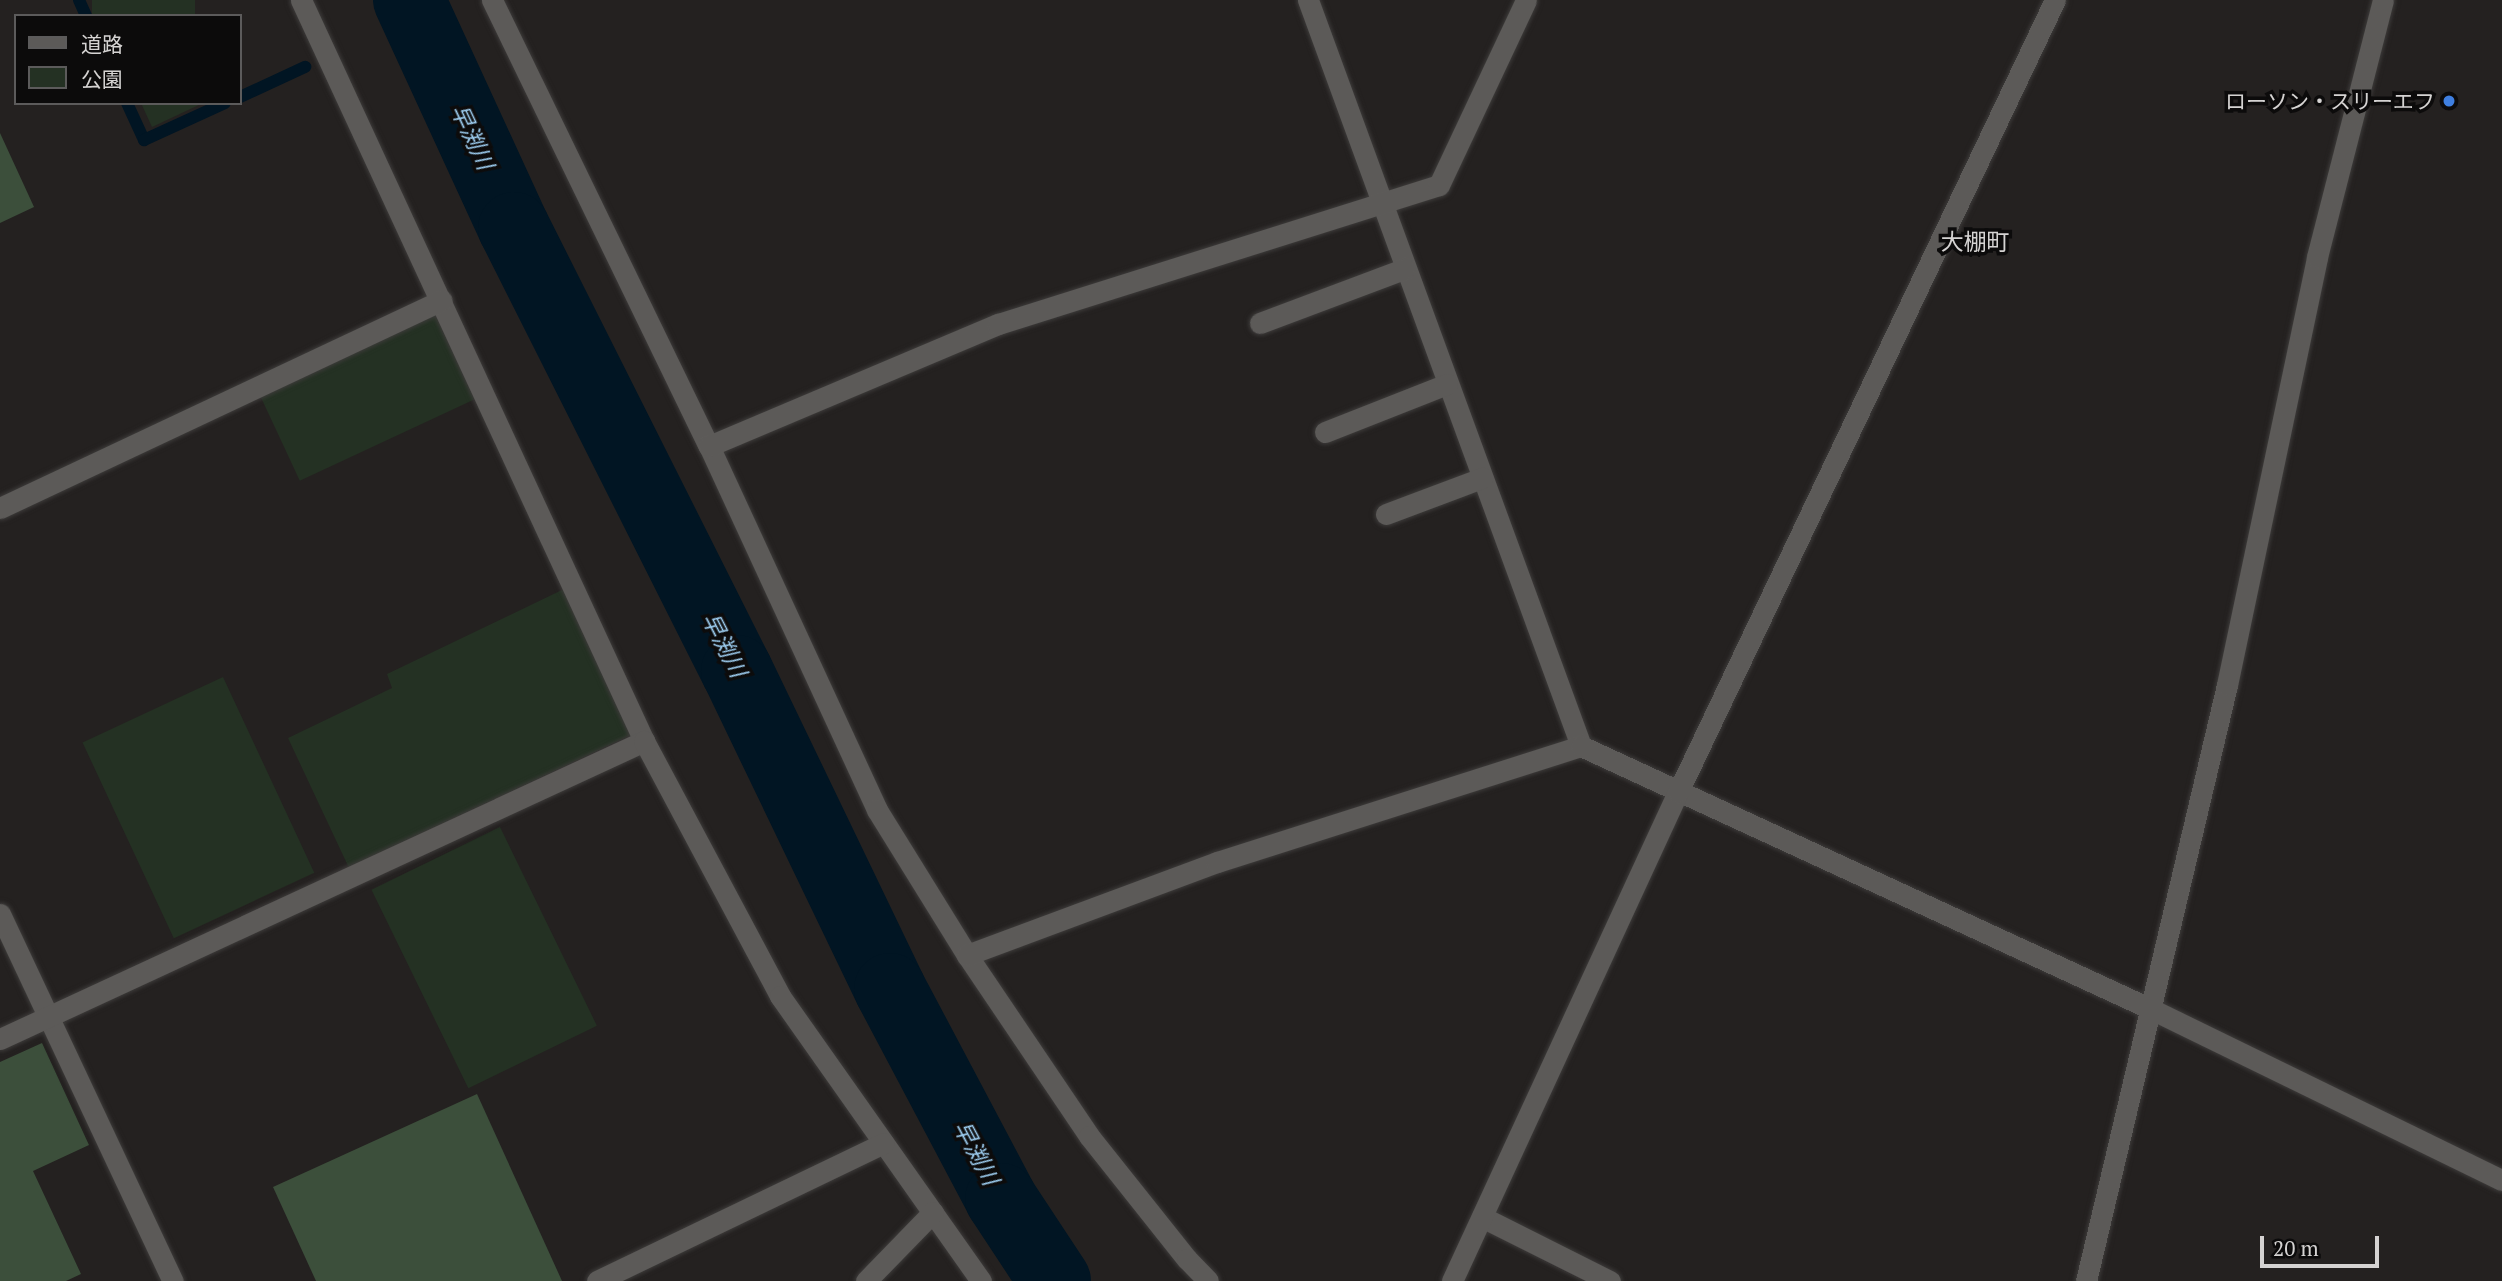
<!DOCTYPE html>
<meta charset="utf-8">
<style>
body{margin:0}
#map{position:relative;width:2502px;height:1281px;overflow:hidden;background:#242120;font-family:"PT Serif","Noto Sans JP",serif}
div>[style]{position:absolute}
.green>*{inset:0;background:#243123;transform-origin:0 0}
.forest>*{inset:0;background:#3c4f3b}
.stream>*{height:12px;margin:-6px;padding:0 6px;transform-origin:6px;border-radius:6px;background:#011523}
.river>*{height:72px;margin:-36px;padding:0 36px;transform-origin:36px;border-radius:36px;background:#011523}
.roads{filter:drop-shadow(0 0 2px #3d3b3a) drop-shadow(0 0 2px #3d3b3a)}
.minor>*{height:21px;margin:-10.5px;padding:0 10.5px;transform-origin:10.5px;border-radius:10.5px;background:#5c5a58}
.dots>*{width:19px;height:19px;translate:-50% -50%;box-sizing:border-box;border:4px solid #0c0b0b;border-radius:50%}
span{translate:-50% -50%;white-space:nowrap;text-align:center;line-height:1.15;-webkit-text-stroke:7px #0c0b0b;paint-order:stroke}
.poi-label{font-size:21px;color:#d5d3d2}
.right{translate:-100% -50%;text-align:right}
.water-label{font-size:23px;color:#9dcdf0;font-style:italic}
.neighbourhood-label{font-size:23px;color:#d5d3d2}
.legend{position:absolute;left:14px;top:14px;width:228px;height:91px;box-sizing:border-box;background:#0c0b0b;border:2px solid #5c5b5b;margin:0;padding:9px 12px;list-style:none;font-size:21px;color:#d5d3d2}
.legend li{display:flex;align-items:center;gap:14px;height:35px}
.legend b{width:35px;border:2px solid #5c5b5b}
.scale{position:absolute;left:2260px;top:1236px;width:119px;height:32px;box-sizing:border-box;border:4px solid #d5d3d2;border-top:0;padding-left:9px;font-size:21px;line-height:24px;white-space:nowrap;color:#d5d3d2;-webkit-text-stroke:5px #0c0b0b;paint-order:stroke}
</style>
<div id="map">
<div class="green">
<i style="left:92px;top:0;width:103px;height:17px"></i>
<i style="clip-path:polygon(141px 103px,203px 103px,152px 127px)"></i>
<i style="left:435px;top:314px;width:94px;height:193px;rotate:65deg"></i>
<i style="clip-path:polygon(564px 589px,633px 734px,349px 868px,288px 738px,392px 688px,387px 674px)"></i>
<i style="left:223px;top:677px;width:216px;height:155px;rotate:65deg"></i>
<i style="left:500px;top:827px;width:221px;height:143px;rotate:64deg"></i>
</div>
<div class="forest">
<i style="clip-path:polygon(0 133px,34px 207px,0 223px)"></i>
<i style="clip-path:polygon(42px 1043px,89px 1145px,33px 1171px,81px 1274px,66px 1281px,0 1281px,0 1062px)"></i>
<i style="clip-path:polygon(477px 1094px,562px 1281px,316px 1281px,273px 1187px)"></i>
</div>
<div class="stream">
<i style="left:79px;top:0;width:17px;rotate:66deg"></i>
<i style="left:240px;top:97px;width:72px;rotate:-24.8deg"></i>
<i style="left:127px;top:103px;width:41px;rotate:65.3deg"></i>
<i style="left:144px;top:140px;width:89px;rotate:-24.6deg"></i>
</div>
<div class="river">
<i style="left:409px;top:0;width:251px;rotate:65.3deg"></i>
<i style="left:514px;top:228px;width:496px;rotate:63.3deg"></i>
<i style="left:737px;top:671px;width:353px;rotate:64.3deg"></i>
<i style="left:890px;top:989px;width:238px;rotate:62.1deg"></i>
<i style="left:1001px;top:1199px;width:98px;rotate:56.6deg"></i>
</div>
<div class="roads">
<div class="minor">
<i style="left:301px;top:0;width:817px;rotate:65.16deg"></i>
<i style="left:492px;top:0;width:496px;rotate:64.1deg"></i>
<i style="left:709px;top:446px;width:401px;rotate:65.2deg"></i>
<i style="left:877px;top:810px;width:171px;rotate:58.2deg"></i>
<i style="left:967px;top:955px;width:218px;rotate:56deg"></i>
<i style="left:1089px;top:1136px;width:157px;rotate:51.5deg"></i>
<i style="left:1187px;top:1259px;width:30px;rotate:46deg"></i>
<i style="left:1308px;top:0;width:794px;rotate:69.9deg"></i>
<i style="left:1260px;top:323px;width:154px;rotate:-20.6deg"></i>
<i style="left:1325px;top:432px;width:131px;rotate:-21.5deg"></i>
<i style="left:709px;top:446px;width:314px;rotate:-22.9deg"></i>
<i style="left:998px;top:324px;width:462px;rotate:-17.5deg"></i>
<i style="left:1439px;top:185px;width:204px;rotate:-64.8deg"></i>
<i style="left:0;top:508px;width:488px;rotate:-25.2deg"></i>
<i style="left:1386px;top:514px;width:103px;rotate:-20.6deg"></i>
<i style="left:0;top:914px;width:406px;rotate:64.8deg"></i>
<i style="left:967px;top:955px;width:267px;rotate:-20.4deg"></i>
<i style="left:1217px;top:862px;width:382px;rotate:-17.7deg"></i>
<i style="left:1581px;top:746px;width:628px;rotate:24.77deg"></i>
<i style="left:2151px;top:1009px;width:390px;rotate:26deg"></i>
<i style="left:0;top:1039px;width:710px;rotate:-24.83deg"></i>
<i style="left:644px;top:741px;width:289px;rotate:61.9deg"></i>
<i style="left:780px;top:996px;width:349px;rotate:54.8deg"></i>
<i style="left:1482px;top:1217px;width:143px;rotate:26.6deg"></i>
<i style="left:597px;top:1281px;width:318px;rotate:-25.7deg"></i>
<i style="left:866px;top:1281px;width:96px;rotate:-45.8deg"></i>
<i style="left:1452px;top:1281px;width:539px;rotate:-65.2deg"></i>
<i style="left:1678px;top:792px;width:877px;rotate:-64.55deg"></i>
<i style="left:2086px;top:1281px;width:612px;rotate:-76.69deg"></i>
<i style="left:2227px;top:685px;width:437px;rotate:-78.1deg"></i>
<i style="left:2317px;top:257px;width:265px;rotate:-75.6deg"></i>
</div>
</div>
<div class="dots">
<i style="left:2449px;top:101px;background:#3f7fe0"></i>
</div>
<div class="poi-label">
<span class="right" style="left:2435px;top:101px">ローソン・スリーエフ</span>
</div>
<div class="water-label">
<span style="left:472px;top:137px;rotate:65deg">早渕川</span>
<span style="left:724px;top:645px;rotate:63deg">早渕川</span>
<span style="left:976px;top:1153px;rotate:62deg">早渕川</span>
</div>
<div class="neighbourhood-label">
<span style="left:1975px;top:242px">大棚町</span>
</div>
<ul class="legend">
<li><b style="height:9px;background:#5c5a58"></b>道路</li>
<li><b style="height:19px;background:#243123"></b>公園</li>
</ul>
<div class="scale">20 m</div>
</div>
